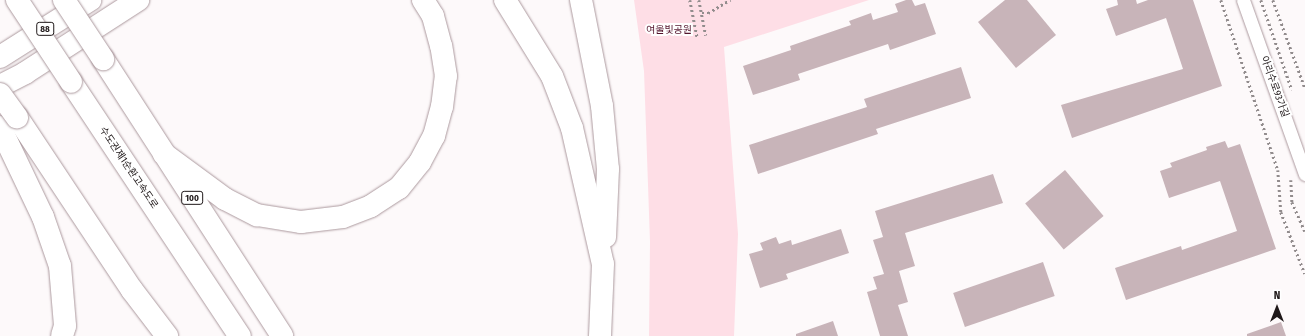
<!DOCTYPE html>
<meta charset="utf-8">
<style>
body{margin:0}
#map{position:relative;width:1305px;height:336px;overflow:hidden;background:#fdf9fa;font-family:"Fira Sans Condensed","Noto Sans KR",sans-serif}
div>[style]{position:absolute}
.green>*{inset:0;background:#fedee6}
.building>*{inset:0;background:#c8b4b9;transform-origin:0 0}
.path>*{height:2.5px;margin-top:-1.25px;transform-origin:0;background:repeating-linear-gradient(90deg,#928c8d 0 2px,transparent 0 5px)}
.roads{filter:drop-shadow(0 0 1px #ac999e) drop-shadow(0 0 1px #ac999e)}
.street>*{height:13px;margin:-6.5px;padding:0 6.5px;transform-origin:6.5px;border-radius:6.5px;background:#fff}
.highway>*{height:22px;margin:-11px;padding:0 11px;transform-origin:11px;border-radius:11px;background:#fff}
.bridges{filter:drop-shadow(0 0 1px #ac999e) drop-shadow(0 0 1px #ac999e)}
.highway-bridge>*{height:22px;margin:-11px;padding:0 11px;transform-origin:11px;border-radius:11px;background:#fff}
span{translate:-50% -50%;white-space:nowrap;text-align:center;line-height:1.15;-webkit-text-stroke:4px #fff;paint-order:stroke}
.shield-label span{padding:1px 3px;background:#fff;border:1px solid;border-radius:3px;-webkit-text-stroke-width:0}
.shield-label{font-size:9px;color:#1f1819;font-weight:700}
.park-label{font-size:10px;color:#53152d}
.street-label{font-size:10px;color:#1f1819}
.north{position:absolute;left:1257px;top:288px;width:40px;height:40px;-webkit-text-stroke:3px #fff;paint-order:stroke;rotate:0deg;font-size:11px;font-weight:700;line-height:16px;text-align:center;color:#1f1819}
.north::after{content:'';display:block;margin:auto;width:14px;height:18px;background:#1f1819;clip-path:polygon(50% 0,100% 100%,50% 72%,0 100%)}
</style>
<div id="map">
<div class="green">
<i style="clip-path:polygon(634px 0,869px 0,724px 47px,738px 234px,734px 336px,649px 336px,650px 242px,644px 71px)"></i>
</div>
<div class="building">
<i style="clip-path:polygon(906px 0,912px 0,915px 6px,925px 3px,936px 34px,890px 50px,888px 44px,798px 74px,800px 80px,753px 95px,743px 66px,791px 50px,790px 46px,851px 25px,849px 21px,871px 13px,873px 20px,898px 12px,895px 4px)"></i>
<i style="clip-path:polygon(1005px 0,1027px 0,1056px 35px,1016px 68px,978px 22px)"></i>
<i style="clip-path:polygon(1117px 0,1136px 0,1137px 4px,1148px 0,1193px 0,1222px 86px,1072px 138px,1061px 105px,1183px 69px,1166px 18px,1116px 36px,1106px 9px,1118px 5px)"></i>
<i style="clip-path:polygon(961px 67px,971px 98px,876px 129px,878px 134px,758px 174px,749px 145px,867px 107px,864px 99px)"></i>
<i style="clip-path:polygon(1225px 141px,1228px 148px,1240px 144px,1276px 249px,1126px 300px,1115px 268px,1181px 246px,1182px 250px,1237px 231px,1220px 181px,1169px 198px,1160px 171px,1172px 167px,1170px 163px,1207px 150px,1206px 147px)"></i>
<i style="left:1065px;top:170px;width:60px;height:52px;rotate:50deg"></i>
<i style="clip-path:polygon(993px 174px,1003px 203px,905px 233px,915px 266px,899px 271px,908px 302px,898px 305px,908px 336px,880px 336px,867px 292px,877px 289px,873px 277px,884px 274px,873px 240px,883px 237px,875px 211px)"></i>
<i style="clip-path:polygon(841px 229px,849px 253px,786px 274px,788px 279px,760px 288px,749px 254px,763px 250px,760px 243px,776px 237px,779px 244px,791px 240px,792px 245px)"></i>
<i style="left:1043px;top:262px;width:36px;height:95px;rotate:71deg"></i>
<i style="clip-path:polygon(833px 321px,838px 336px,796px 336px,796px 334px)"></i>
<i style="clip-path:polygon(1281px 322px,1286px 336px,1247px 336px,1247px 334px)"></i>
</div>
<div class="path">
<i style="left:690px;top:0;width:38px;rotate:79deg"></i>
<i style="left:699px;top:0;width:36px;rotate:79deg"></i>
<i style="left:1221px;top:0;width:179px;rotate:71.5deg"></i>
<i style="left:1278px;top:170px;width:42px;rotate:85.9deg"></i>
<i style="left:1281px;top:212px;width:66px;rotate:68.8deg"></i>
<i style="left:1261px;top:0;width:95px;rotate:71deg"></i>
<i style="left:1273px;top:0;width:94px;rotate:70deg"></i>
<i style="left:702px;top:13px;width:6px"></i>
<i style="left:708px;top:13px;width:26px;rotate:-31deg"></i>
<i style="left:1291px;top:180px;width:22px;rotate:87deg"></i>
<i style="left:1292px;top:202px;width:32px;rotate:66deg"></i>
</div>
<div class="roads">
<div class="street">
<i style="left:1243px;top:0;width:185px;rotate:70.4deg"></i>
</div>
<div class="highway">
<i style="left:505px;top:0;width:89px;rotate:58.3deg"></i>
<i style="left:552px;top:76px;width:56px;rotate:69deg"></i>
<i style="left:572px;top:128px;width:139px;rotate:77.2deg"></i>
<i style="left:603px;top:264px;width:72px;rotate:92.4deg"></i>
<i style="left:581px;top:0;width:108px;rotate:78.8deg"></i>
<i style="left:602px;top:106px;width:63px;rotate:84.6deg"></i>
<i style="left:608px;top:169px;width:68px;rotate:92.5deg"></i>
<i style="left:0;top:57px;width:107px;rotate:-32.3deg"></i>
<i style="left:103px;top:59px;width:330px;rotate:57.1deg"></i>
<i style="left:71px;top:82px;width:305px;rotate:56.4deg"></i>
<i style="left:0;top:86px;width:28px;rotate:-27deg"></i>
<i style="left:25px;top:73px;width:135px;rotate:-32.9deg"></i>
<i style="left:17px;top:117px;width:208px;rotate:56.4deg"></i>
<i style="left:132px;top:290px;width:58px;rotate:52.7deg"></i>
<i style="left:0;top:127px;width:100px;rotate:64.5deg"></i>
<i style="left:43px;top:217px;width:52px;rotate:70.9deg"></i>
<i style="left:60px;top:266px;width:60px;rotate:85.2deg"></i>
<i style="left:65px;top:326px;width:10px;rotate:107deg"></i>
<i style="left:164px;top:154px;width:76px;rotate:36.4deg"></i>
<i style="left:225px;top:199px;width:36px;rotate:27deg"></i>
<i style="left:257px;top:215px;width:45px;rotate:9deg"></i>
<i style="left:301px;top:222px;width:42px;rotate:-6.8deg"></i>
<i style="left:343px;top:217px;width:30px;rotate:-21deg"></i>
<i style="left:371px;top:206px;width:33px;rotate:-33deg"></i>
<i style="left:399px;top:188px;width:33px;rotate:-51deg"></i>
<i style="left:420px;top:162px;width:30px;rotate:-62deg"></i>
<i style="left:434px;top:136px;width:30px;rotate:-75deg"></i>
<i style="left:442px;top:107px;width:31px;rotate:-83deg"></i>
<i style="left:446px;top:76px;width:30px;rotate:-99deg"></i>
<i style="left:441px;top:46px;width:31px;rotate:-105deg"></i>
<i style="left:433px;top:16px;width:19px;rotate:-122deg"></i>
</div>
</div>
<div class="bridges">
<div class="highway-bridge">
<i style="left:17px;top:0;width:98px;rotate:56.6deg"></i>
<i style="left:64px;top:0;width:71px;rotate:56.5deg"></i>
<i style="left:0;top:94px;width:29px;rotate:54deg"></i>
</div>
</div>
<div class="shield-label">
<span style="left:45px;top:29px">88</span>
<span style="left:192px;top:198px">100</span>
</div>
<div class="park-label">
<span style="left:669px;top:31px">여울빛공원</span>
</div>
<div class="street-label">
<span style="left:1274px;top:87px;rotate:70deg">아리수로93가길</span>
<span style="left:128px;top:168px;rotate:56deg">수도권제1순환고속도로</span>
</div>
<div class="north">N</div>
</div>
